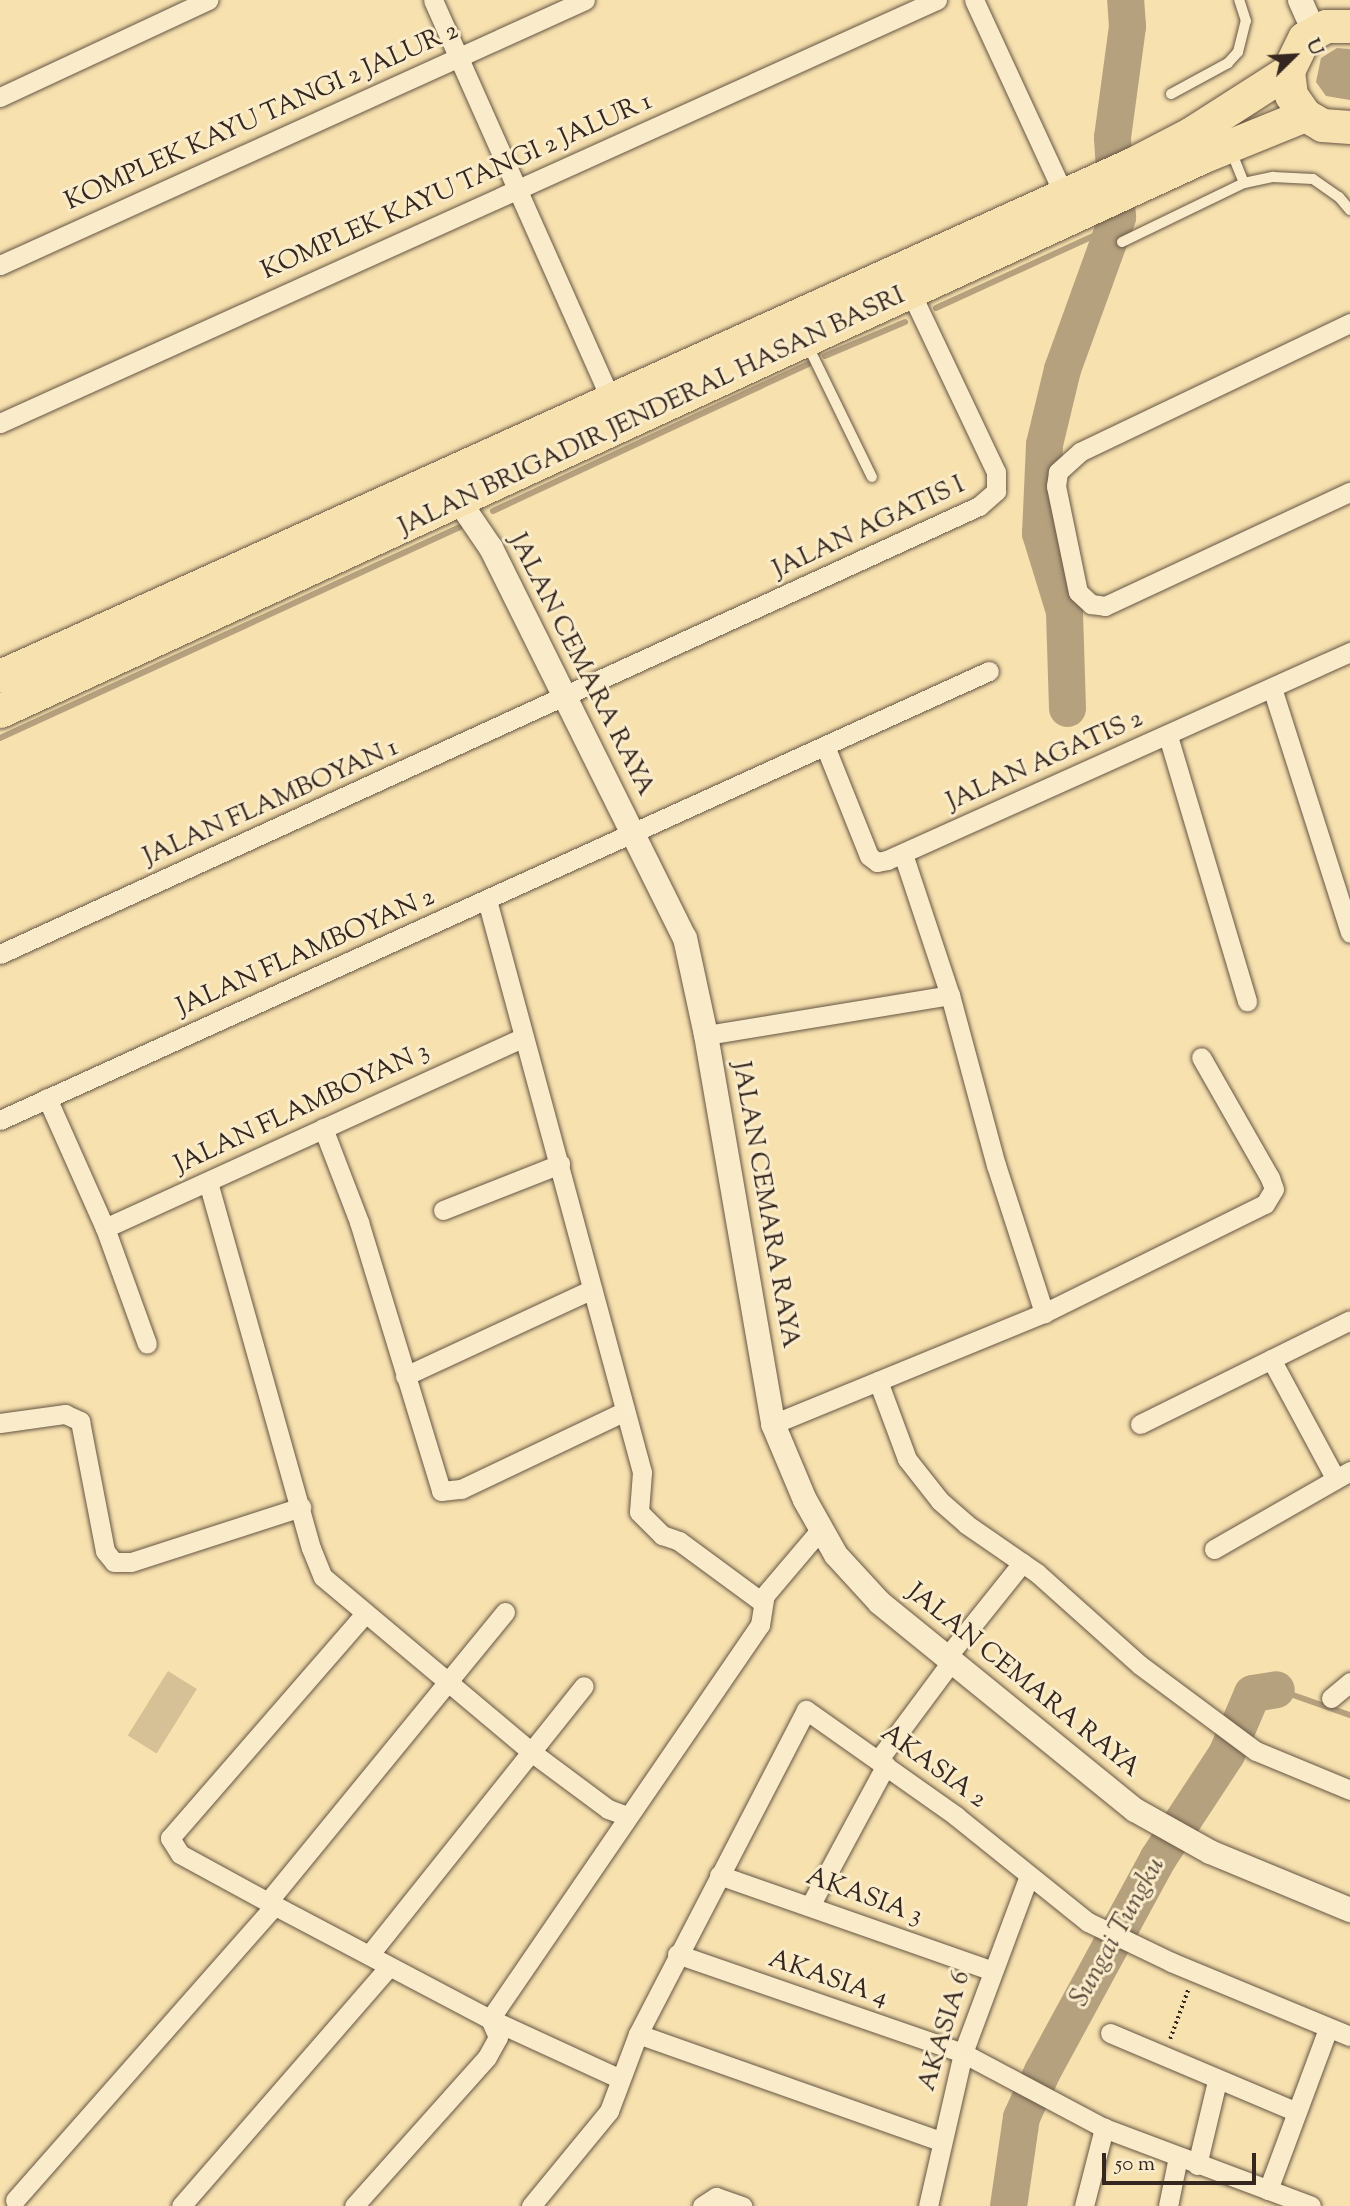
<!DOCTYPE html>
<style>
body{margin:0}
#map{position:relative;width:1350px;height:2206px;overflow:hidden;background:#f7e1af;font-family:"Sorts Mill Goudy",serif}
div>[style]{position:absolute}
.green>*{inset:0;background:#d6c197;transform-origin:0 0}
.water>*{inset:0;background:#b5a17e}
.stream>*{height:6px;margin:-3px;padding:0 3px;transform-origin:3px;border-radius:3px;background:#b5a17e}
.river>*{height:37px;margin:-18.5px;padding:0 18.5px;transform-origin:18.5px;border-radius:18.5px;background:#b5a17e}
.path>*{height:3.5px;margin-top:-1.75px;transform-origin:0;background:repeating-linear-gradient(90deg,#352620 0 2px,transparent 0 5.5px)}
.roads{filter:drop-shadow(0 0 2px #654) drop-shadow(0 0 2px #654)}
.service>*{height:10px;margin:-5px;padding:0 5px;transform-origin:5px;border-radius:5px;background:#faeccb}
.minor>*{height:19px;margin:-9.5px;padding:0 9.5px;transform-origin:9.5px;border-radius:9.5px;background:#faeccb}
.tertiary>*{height:24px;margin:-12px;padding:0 12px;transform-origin:12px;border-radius:12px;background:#faeccb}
.trunk>*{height:33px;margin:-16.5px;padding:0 16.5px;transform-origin:16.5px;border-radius:16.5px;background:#f7e1af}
span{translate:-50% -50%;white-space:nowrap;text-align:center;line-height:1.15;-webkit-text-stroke:6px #faeccb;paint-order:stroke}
.street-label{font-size:26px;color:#352620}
.water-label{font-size:28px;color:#5b4b3c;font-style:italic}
.north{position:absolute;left:1259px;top:21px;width:70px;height:70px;-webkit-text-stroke:5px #faeccb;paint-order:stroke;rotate:66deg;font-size:19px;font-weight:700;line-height:28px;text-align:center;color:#352620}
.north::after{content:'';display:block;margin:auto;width:24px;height:32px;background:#352620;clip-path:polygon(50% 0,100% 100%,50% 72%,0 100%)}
.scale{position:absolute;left:1102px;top:2153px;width:154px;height:32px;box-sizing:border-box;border:4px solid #352620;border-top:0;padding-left:9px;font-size:21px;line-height:24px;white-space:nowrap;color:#352620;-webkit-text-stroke:5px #faeccb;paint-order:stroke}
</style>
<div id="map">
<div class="green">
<i style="left:168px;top:1671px;width:34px;height:76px;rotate:32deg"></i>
</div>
<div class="water">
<i style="clip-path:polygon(1337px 48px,1350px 49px,1350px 100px,1326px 96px,1316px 82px,1321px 58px)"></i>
</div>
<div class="stream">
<i style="left:936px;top:308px;width:197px;rotate:-24.6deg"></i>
<i style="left:825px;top:356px;width:87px;rotate:-23deg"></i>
<i style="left:493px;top:511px;width:348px;rotate:-25deg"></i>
<i style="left:0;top:738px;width:506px;rotate:-24.64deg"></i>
<i style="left:1276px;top:1689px;width:78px;rotate:19.4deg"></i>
</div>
<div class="river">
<i style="left:1067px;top:708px;width:97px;rotate:-91.8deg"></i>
<i style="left:1064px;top:611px;width:82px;rotate:-107.1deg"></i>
<i style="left:1040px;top:533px;width:89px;rotate:-87.4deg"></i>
<i style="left:1044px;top:444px;width:77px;rotate:-76.5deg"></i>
<i style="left:1062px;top:369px;width:162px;rotate:-70.1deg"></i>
<i style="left:1117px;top:217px;width:80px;rotate:-93.6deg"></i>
<i style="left:1112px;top:137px;width:112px;rotate:-82.3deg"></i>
<i style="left:1127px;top:26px;width:26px;rotate:-94deg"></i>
<i style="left:1008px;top:2206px;width:90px;rotate:-81.7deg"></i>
<i style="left:1021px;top:2117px;width:51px;rotate:-65.5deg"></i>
<i style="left:1042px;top:2071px;width:241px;rotate:-61.5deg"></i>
<i style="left:1157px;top:1859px;width:126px;rotate:-56.7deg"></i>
<i style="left:1226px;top:1754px;width:66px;rotate:-66.9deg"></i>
<i style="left:1252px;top:1693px;width:24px;rotate:-9deg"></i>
</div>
<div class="path">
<i style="left:1170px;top:2039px;width:52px;rotate:-69.8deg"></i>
</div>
<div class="roads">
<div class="service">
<i style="left:1171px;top:94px;width:65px;rotate:-28.5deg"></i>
<i style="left:1228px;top:63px;width:15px;rotate:-48deg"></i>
<i style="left:1238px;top:52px;width:32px;rotate:-76deg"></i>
<i style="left:1246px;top:21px;width:22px;rotate:-108deg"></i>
<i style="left:1244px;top:183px;width:30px;rotate:-12deg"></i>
<i style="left:1273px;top:177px;width:40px;rotate:2.9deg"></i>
<i style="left:1313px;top:179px;width:32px;rotate:35deg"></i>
<i style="left:1339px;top:197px;width:17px;rotate:50deg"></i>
<i style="left:1122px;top:242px;width:136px;rotate:-25.8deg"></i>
<i style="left:1244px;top:183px;width:35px;rotate:-112deg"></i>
<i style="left:807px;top:344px;width:148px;rotate:64deg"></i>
</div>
<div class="minor">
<i style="left:433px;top:0;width:438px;rotate:66deg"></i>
<i style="left:974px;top:0;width:215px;rotate:65.2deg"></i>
<i style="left:0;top:97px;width:230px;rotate:-25deg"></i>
<i style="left:0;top:265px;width:642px;rotate:-24.37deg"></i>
<i style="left:1350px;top:323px;width:299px;rotate:154.5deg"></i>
<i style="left:1080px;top:452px;width:30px;rotate:138deg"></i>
<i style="left:1058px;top:472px;width:14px;rotate:98deg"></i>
<i style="left:1056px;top:486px;width:108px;rotate:78.3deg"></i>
<i style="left:1078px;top:592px;width:18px;rotate:43deg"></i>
<i style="left:1091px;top:604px;width:14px;rotate:8deg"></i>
<i style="left:1105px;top:606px;width:270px;rotate:-25deg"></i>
<i style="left:0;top:423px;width:1028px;rotate:-24.3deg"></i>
<i style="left:1272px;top:688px;width:257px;rotate:72.3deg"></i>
<i style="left:1168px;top:736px;width:277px;rotate:73.4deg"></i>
<i style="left:825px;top:746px;width:118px;rotate:68.2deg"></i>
<i style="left:869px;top:856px;width:10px;rotate:37deg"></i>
<i style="left:877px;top:862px;width:10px;rotate:-11deg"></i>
<i style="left:887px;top:860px;width:508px;rotate:-24.19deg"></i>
<i style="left:903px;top:854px;width:149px;rotate:71.6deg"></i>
<i style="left:950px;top:995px;width:176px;rotate:74.9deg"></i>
<i style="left:996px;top:1165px;width:156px;rotate:72deg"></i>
<i style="left:487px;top:900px;width:593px;rotate:74.84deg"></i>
<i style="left:642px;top:1472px;width:40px;rotate:94.3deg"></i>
<i style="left:639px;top:1512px;width:33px;rotate:45deg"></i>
<i style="left:662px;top:1535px;width:18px;rotate:19deg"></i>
<i style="left:679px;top:1541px;width:104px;rotate:36.4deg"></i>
<i style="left:0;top:954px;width:1077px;rotate:-24.59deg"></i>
<i style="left:979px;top:506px;width:23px;rotate:-41deg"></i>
<i style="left:996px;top:491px;width:19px;rotate:-90deg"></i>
<i style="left:996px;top:472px;width:198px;rotate:-115.4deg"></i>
<i style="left:706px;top:1035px;width:247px;rotate:-9.3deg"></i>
<i style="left:47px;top:1098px;width:142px;rotate:66deg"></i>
<i style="left:105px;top:1228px;width:123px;rotate:70.1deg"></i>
<i style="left:0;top:1120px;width:1086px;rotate:-24.42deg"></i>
<i style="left:323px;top:1128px;width:101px;rotate:69deg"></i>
<i style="left:359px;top:1222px;width:281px;rotate:73deg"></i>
<i style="left:441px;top:1491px;width:20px;rotate:-6deg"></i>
<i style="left:461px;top:1489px;width:179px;rotate:-25.4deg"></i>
<i style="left:208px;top:1182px;width:380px;rotate:74.3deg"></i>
<i style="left:311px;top:1548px;width:31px;rotate:68deg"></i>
<i style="left:323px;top:1577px;width:270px;rotate:40deg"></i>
<i style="left:530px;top:1751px;width:97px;rotate:36.6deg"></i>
<i style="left:608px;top:1809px;width:20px;rotate:20deg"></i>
<i style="left:443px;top:1210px;width:126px;rotate:-21.5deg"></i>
<i style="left:105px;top:1228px;width:457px;rotate:-24.5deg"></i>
<i style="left:1271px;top:1359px;width:135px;rotate:61.7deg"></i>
<i style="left:405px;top:1376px;width:206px;rotate:-24.9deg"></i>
<i style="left:878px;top:1381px;width:83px;rotate:69.6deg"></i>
<i style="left:907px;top:1459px;width:53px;rotate:51.8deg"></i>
<i style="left:940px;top:1501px;width:35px;rotate:41deg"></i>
<i style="left:966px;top:1524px;width:86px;rotate:34.6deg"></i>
<i style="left:1037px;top:1573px;width:138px;rotate:41.8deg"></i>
<i style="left:1140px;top:1665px;width:144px;rotate:36.6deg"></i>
<i style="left:1256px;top:1751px;width:102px;rotate:22.5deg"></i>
<i style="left:0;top:1423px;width:66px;rotate:-7.9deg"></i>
<i style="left:65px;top:1414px;width:17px;rotate:25deg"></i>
<i style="left:80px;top:1421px;width:132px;rotate:79.1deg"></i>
<i style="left:105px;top:1551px;width:14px;rotate:51deg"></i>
<i style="left:114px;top:1562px;width:17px"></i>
<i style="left:131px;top:1562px;width:179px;rotate:-17.9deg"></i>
<i style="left:773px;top:1424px;width:293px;rotate:-22.3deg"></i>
<i style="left:1044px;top:1313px;width:246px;rotate:-26.3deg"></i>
<i style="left:1265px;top:1204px;width:17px;rotate:-59deg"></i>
<i style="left:1274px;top:1189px;width:12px;rotate:-110deg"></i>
<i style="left:1270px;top:1178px;width:139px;rotate:-119.7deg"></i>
<i style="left:1140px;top:1424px;width:234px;rotate:-26.3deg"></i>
<i style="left:1214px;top:1549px;width:157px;rotate:-29.8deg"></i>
<i style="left:505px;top:1612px;width:375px;rotate:129.3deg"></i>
<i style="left:268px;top:1902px;width:251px;rotate:27.8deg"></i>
<i style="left:490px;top:2019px;width:141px;rotate:24.7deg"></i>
<i style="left:946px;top:1658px;width:122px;rotate:-51.3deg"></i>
<i style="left:1331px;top:1698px;width:25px;rotate:-40deg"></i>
<i style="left:879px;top:1759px;width:121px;rotate:-53.4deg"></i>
<i style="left:719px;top:1875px;width:288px;rotate:19.3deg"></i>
<i style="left:268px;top:1902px;width:100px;rotate:-151.4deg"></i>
<i style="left:180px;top:1854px;width:19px;rotate:-122deg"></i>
<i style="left:170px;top:1838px;width:297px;rotate:-49deg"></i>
<i style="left:810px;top:1906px;width:160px;rotate:-61.7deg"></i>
<i style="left:677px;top:1954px;width:303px;rotate:19.1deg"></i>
<i style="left:963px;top:2053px;width:160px;rotate:28deg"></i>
<i style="left:1104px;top:2128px;width:221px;rotate:20.6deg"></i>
<i style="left:369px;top:1955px;width:344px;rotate:-51.4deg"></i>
<i style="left:490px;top:2019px;width:478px;rotate:-55.6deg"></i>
<i style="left:760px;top:1625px;width:30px;rotate:-81deg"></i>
<i style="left:765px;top:1595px;width:87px;rotate:-49.7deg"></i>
<i style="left:1110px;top:2033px;width:201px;rotate:22.9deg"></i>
<i style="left:638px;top:2034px;width:320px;rotate:19.5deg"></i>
<i style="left:1197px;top:2165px;width:86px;rotate:-76.6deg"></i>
<i style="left:1268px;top:2190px;width:172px;rotate:-69.6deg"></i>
<i style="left:15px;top:2200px;width:392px;rotate:-48.6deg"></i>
<i style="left:181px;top:2206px;width:317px;rotate:-49deg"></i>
<i style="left:354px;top:2206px;width:200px;rotate:-48.2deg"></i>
<i style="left:487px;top:2057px;width:23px;rotate:-61deg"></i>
<i style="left:498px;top:2037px;width:20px;rotate:-114deg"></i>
<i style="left:531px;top:2206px;width:123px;rotate:-50.6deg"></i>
<i style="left:609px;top:2111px;width:82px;rotate:-69.4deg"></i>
<i style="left:638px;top:2034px;width:365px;rotate:-62.6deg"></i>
<i style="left:806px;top:1710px;width:184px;rotate:35.2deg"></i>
<i style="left:956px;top:1816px;width:169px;rotate:38.8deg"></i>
<i style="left:1088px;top:1922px;width:92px;rotate:25.7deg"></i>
<i style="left:1171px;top:1962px;width:194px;rotate:22.5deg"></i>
<i style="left:702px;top:2206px;width:17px;rotate:-33deg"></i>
<i style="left:716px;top:2197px;width:28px;rotate:19deg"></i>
<i style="left:928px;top:2206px;width:157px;rotate:-77.1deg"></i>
<i style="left:963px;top:2053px;width:189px;rotate:-69.6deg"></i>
<i style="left:1084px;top:2206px;width:81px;rotate:-75.6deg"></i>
<i style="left:1168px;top:2206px;width:50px;rotate:-78.5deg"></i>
</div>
<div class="tertiary">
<i style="left:1300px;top:0;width:34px;rotate:66deg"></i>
<i style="left:450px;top:488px;width:73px;rotate:55.7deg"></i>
<i style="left:491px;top:548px;width:436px;rotate:63.6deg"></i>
<i style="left:685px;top:938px;width:99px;rotate:77.8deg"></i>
<i style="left:706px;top:1035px;width:395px;rotate:80.2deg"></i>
<i style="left:773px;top:1424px;width:82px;rotate:67.2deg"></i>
<i style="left:805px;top:1500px;width:63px;rotate:60.6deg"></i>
<i style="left:836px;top:1555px;width:65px;rotate:47.5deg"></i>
<i style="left:880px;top:1603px;width:328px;rotate:39.1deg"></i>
<i style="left:1135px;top:1810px;width:86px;rotate:29.2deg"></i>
<i style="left:1210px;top:1852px;width:152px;rotate:22.5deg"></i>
</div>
<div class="trunk">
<i style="left:1350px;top:26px;width:24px;rotate:180deg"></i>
<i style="left:1326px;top:26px;width:25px;rotate:151deg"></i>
<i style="left:1304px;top:38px;width:37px;rotate:116deg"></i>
<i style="left:1288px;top:71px;width:24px;rotate:83deg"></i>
<i style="left:1291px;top:95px;width:24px;rotate:55deg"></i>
<i style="left:1305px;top:115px;width:20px;rotate:30deg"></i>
<i style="left:1322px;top:125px;width:28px;rotate:4deg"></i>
<i style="left:0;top:676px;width:1245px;rotate:-24.34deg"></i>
<i style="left:1134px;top:163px;width:63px;rotate:-27.4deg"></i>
<i style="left:1190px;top:134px;width:117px;rotate:-32.7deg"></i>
<i style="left:0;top:711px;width:1326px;rotate:-24.75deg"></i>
<i style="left:1204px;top:156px;width:109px;rotate:-22.1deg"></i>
</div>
</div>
<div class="street-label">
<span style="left:262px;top:117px;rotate:-24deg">KOMPLEK KAYU TANGI 2 JALUR 2</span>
<span style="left:457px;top:187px;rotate:-24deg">KOMPLEK KAYU TANGI 2 JALUR 1</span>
<span style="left:652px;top:412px;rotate:-25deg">JALAN BRIGADIR JENDERAL HASAN BASRI</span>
<span style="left:869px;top:528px;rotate:-25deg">JALAN AGATIS I</span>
<span style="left:581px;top:665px;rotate:63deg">JALAN CEMARA RAYA</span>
<span style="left:1045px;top:761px;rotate:-24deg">JALAN AGATIS 2</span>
<span style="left:271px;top:803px;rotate:-24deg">JALAN FLAMBOYAN 1</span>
<span style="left:306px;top:953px;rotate:-24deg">JALAN FLAMBOYAN 2</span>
<span style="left:302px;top:1109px;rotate:-25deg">JALAN FLAMBOYAN 3</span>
<span style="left:765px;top:1205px;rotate:80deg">JALAN CEMARA RAYA</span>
<span style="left:1023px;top:1681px;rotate:39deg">JALAN CEMARA RAYA</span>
<span style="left:933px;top:1767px;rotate:36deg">AKASIA 2</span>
<span style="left:864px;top:1897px;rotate:20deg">AKASIA 3</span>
<span style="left:828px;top:1979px;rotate:19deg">AKASIA 4</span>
<span style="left:945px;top:2031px;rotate:-73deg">AKASIA 6</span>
</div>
<div class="water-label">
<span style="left:1118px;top:1932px;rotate:-61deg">Sungai Tungku</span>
</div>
<div class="north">U</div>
<div class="scale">50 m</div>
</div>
